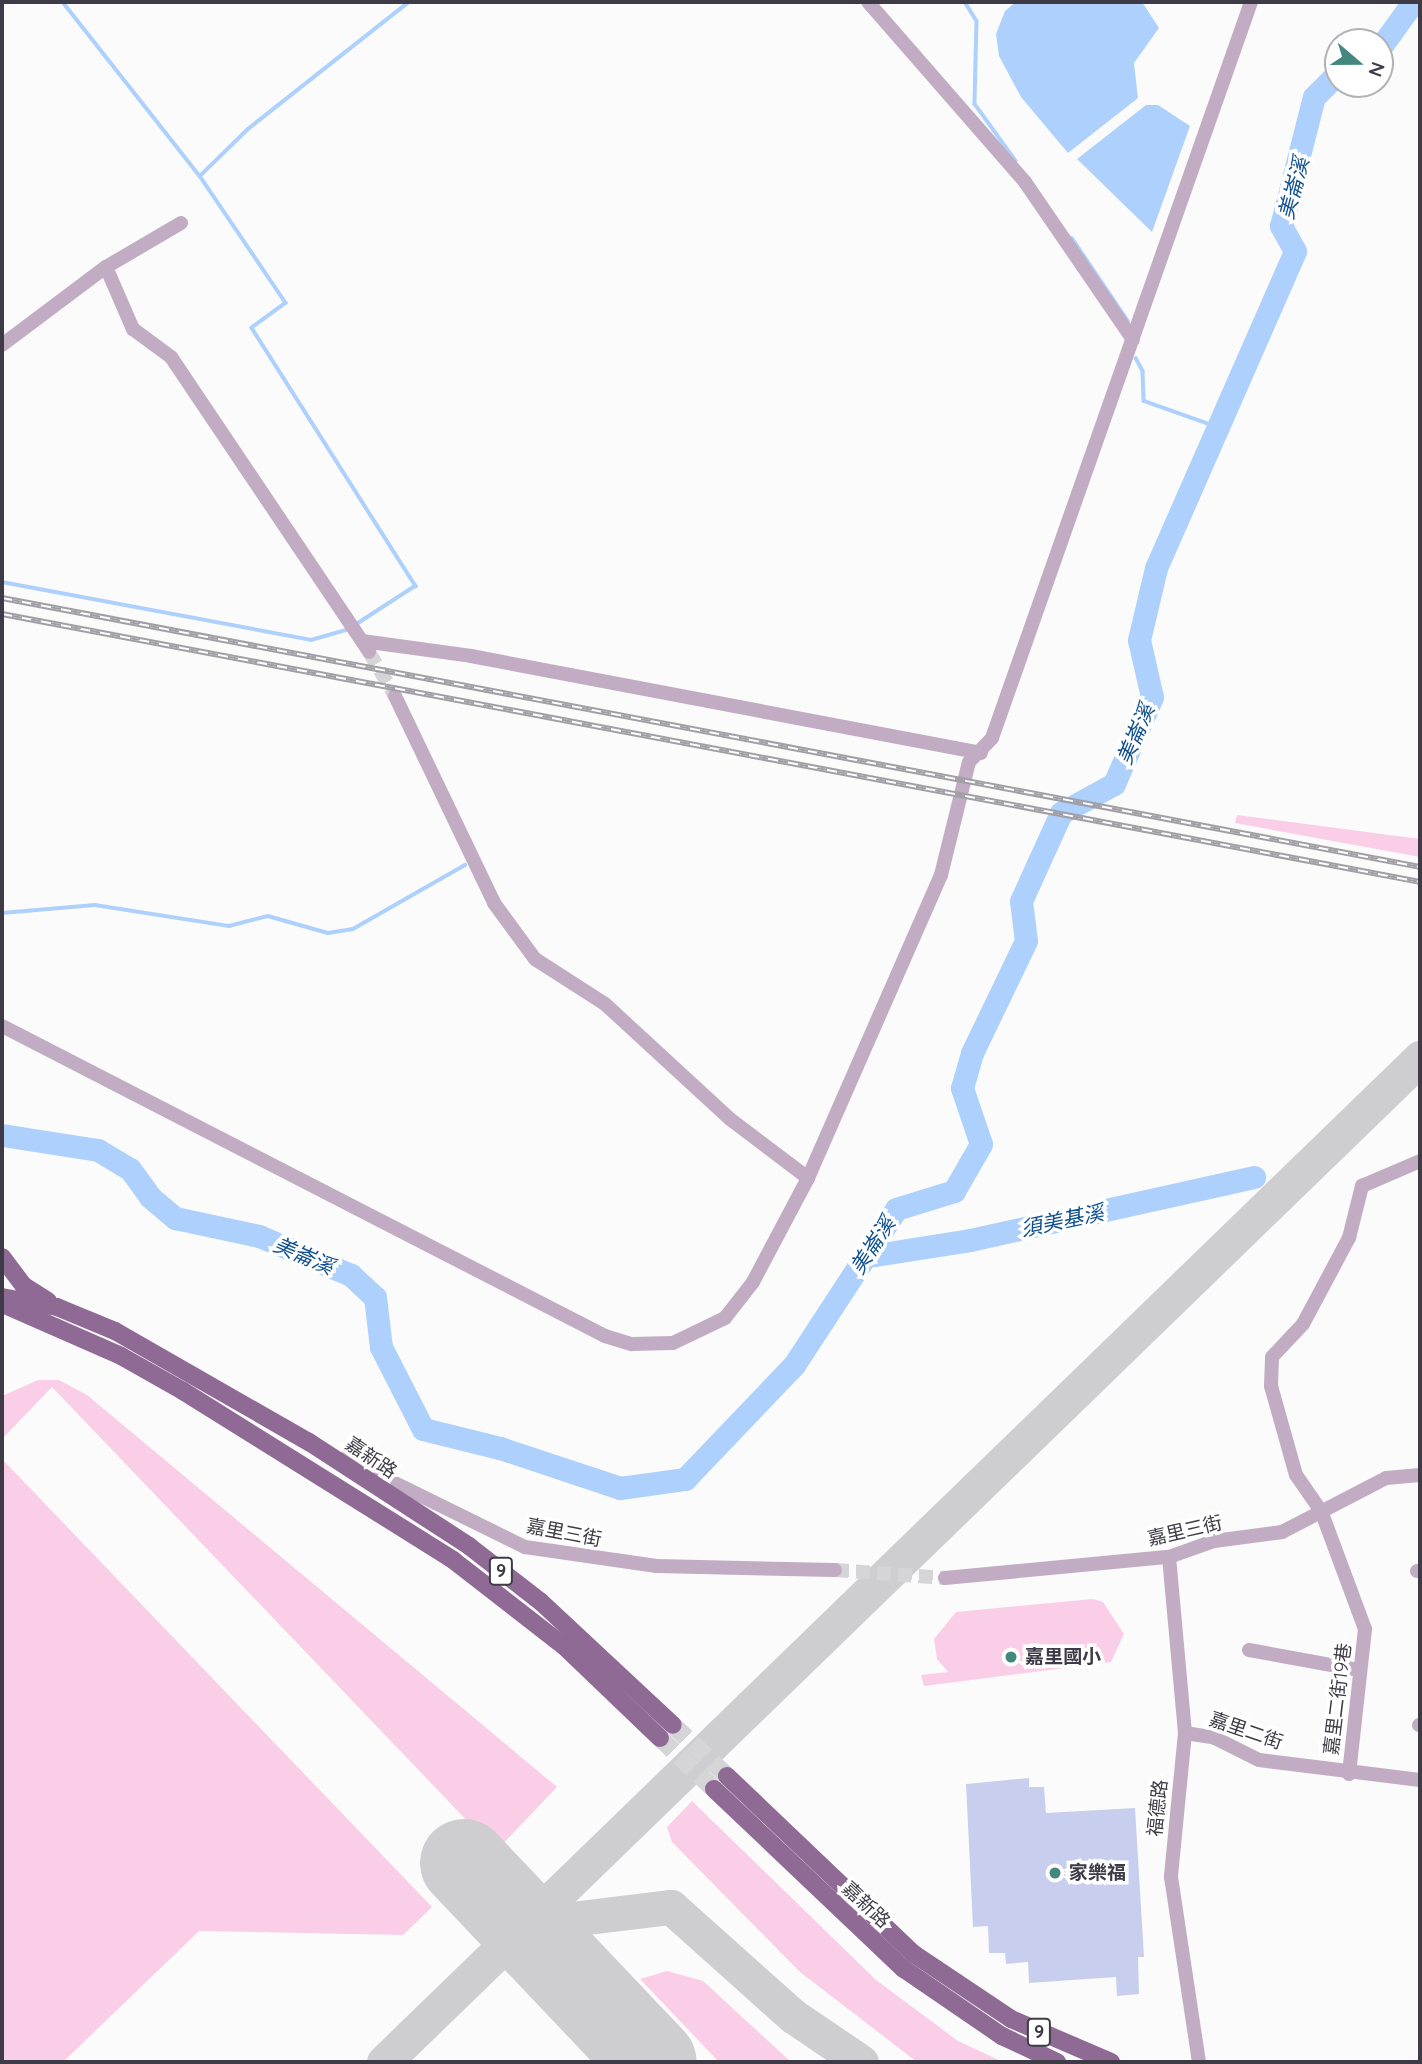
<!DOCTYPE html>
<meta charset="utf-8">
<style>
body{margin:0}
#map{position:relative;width:1422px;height:2064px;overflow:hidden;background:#fbfbfb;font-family:Quicksand,"Noto Sans TC",sans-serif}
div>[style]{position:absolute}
.green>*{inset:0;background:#facee6}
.water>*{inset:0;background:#add1fc}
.stream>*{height:3.5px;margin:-1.75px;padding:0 1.75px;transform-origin:1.75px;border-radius:1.75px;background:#add1fc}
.river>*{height:23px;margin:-11.5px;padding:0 11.5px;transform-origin:11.5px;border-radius:11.5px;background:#add1fc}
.taxiway>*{height:35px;margin:-17.5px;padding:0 17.5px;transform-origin:17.5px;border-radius:17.5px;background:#cecdd0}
.runway>*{height:88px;margin:-44px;padding:0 44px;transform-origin:44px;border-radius:44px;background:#cecdd0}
.building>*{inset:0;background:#c8cfee}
.minor-tunnel>*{height:14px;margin-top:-7px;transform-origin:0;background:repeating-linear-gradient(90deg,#d5d5d7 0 14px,transparent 0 21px)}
.primary-tunnel>*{height:18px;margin-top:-9px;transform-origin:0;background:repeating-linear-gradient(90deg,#d5d5d7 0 18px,transparent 0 27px)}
.minor>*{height:14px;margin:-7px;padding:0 7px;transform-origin:7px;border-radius:7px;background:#c1acc4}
.primary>*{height:18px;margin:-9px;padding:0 9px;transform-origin:9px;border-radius:9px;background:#8f6a95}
.rail>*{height:6px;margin-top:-3px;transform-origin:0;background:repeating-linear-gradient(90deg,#fff 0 10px,#a19fa5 0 20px);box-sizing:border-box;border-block:2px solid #a19fa5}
.dots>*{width:19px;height:19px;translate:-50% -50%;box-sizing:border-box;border:4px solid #fff;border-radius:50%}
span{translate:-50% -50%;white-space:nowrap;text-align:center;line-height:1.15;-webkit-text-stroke:7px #fff;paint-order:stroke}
.shield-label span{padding:2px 5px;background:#fff;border:2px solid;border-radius:5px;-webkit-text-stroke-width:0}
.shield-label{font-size:18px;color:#3e3b47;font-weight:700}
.street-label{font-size:19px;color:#3e3b47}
.poi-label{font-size:19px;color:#3e3b47;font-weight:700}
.left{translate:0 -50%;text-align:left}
.water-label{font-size:21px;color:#10508f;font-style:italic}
.frame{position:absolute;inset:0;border:4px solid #3e3b47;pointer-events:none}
.north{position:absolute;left:1324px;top:28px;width:70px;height:70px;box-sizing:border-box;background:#fff;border:2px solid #b2b1b5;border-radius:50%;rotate:110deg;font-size:19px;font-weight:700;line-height:28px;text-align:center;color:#3e3b47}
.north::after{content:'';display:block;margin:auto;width:24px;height:32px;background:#42887f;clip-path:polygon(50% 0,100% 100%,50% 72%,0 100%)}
</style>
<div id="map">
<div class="green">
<i style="clip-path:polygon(1237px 815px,1420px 839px,1420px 857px,1235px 823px)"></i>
<i style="clip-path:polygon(38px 1380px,59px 1380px,87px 1395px,557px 1787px,496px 1851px,52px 1387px,2px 1439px,2px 1396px)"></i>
<i style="clip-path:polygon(2px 1459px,432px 1907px,403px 1935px,199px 1931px,63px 2062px,2px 2062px)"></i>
<i style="clip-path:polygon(1093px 1599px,1103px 1602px,1124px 1634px,1111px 1662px,924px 1686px,921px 1675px,948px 1672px,937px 1659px,934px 1639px,956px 1612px)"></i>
<i style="clip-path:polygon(692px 1801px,876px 1980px,958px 2041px,1003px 2062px,917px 2062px,800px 1972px,672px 1842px,667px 1827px)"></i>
<i style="clip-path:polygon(667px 1971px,703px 1981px,791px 2062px,719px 2062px,640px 1979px)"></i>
</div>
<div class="water">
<i style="clip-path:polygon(1016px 2px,1142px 2px,1159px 28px,1134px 63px,1138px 98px,1068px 153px,1021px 97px,999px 56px,996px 34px,1005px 11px)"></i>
<i style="clip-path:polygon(1146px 105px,1158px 105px,1190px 126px,1152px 232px,1077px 159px)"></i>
</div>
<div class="stream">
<i style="left:63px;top:2px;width:221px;rotate:51.8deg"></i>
<i style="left:200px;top:176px;width:153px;rotate:55.9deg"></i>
<i style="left:286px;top:303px;width:42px;rotate:143.7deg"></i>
<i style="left:252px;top:328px;width:306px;rotate:57.6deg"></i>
<i style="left:416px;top:586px;width:72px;rotate:147deg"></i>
<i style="left:965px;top:2px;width:22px;rotate:58deg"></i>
<i style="left:977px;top:21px;width:83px;rotate:91.4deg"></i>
<i style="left:975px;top:104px;width:70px;rotate:54.3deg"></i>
<i style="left:200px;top:176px;width:67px;rotate:-44.4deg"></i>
<i style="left:248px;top:129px;width:205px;rotate:-38.3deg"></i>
<i style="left:1072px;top:238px;width:100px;rotate:56deg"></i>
<i style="left:1136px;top:358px;width:15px;rotate:62deg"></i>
<i style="left:1143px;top:371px;width:30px;rotate:88deg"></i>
<i style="left:1144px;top:401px;width:75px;rotate:19.4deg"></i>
<i style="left:2px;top:582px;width:314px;rotate:10.6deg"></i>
<i style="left:311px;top:640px;width:41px;rotate:-15.8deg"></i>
<i style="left:2px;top:913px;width:93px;rotate:-4.9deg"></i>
<i style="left:95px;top:905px;width:136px;rotate:8.9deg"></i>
<i style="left:229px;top:926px;width:40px;rotate:-14.4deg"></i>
<i style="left:268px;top:916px;width:62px;rotate:15.8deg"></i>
<i style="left:328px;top:933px;width:25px;rotate:-9deg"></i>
<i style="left:353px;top:929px;width:129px;rotate:-29.7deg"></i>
</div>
<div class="river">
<i style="left:1380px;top:48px;width:57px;rotate:-54.3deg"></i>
<i style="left:2px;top:1135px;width:97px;rotate:8.9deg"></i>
<i style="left:98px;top:1150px;width:37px;rotate:31deg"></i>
<i style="left:130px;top:1169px;width:34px;rotate:54deg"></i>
<i style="left:150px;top:1197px;width:33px;rotate:40deg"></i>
<i style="left:175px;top:1218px;width:86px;rotate:12.1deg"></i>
<i style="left:259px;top:1236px;width:100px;rotate:23deg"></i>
<i style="left:351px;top:1275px;width:33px;rotate:43deg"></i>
<i style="left:375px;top:1297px;width:50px;rotate:83.2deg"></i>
<i style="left:381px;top:1347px;width:92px;rotate:62.9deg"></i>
<i style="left:423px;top:1429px;width:79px;rotate:13.9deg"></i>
<i style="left:500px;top:1448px;width:126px;rotate:18.4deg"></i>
<i style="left:620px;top:1488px;width:66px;rotate:-7.9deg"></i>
<i style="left:685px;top:1479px;width:158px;rotate:-46.3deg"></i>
<i style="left:794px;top:1365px;width:186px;rotate:-56.8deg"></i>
<i style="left:896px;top:1209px;width:61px;rotate:-17.2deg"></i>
<i style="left:954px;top:1191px;width:54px;rotate:-60.1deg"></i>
<i style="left:981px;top:1144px;width:59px;rotate:-108.7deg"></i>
<i style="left:962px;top:1088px;width:36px;rotate:-74deg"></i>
<i style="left:972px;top:1053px;width:124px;rotate:-64.3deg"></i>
<i style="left:1026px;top:941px;width:40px;rotate:-97.1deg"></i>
<i style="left:1021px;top:901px;width:97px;rotate:-65.6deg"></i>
<i style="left:1061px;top:813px;width:60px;rotate:-28.7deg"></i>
<i style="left:1114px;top:784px;width:95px;rotate:-66.4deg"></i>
<i style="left:1152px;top:697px;width:58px;rotate:-102.8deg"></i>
<i style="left:1139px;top:640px;width:74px;rotate:-76.7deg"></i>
<i style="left:1156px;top:568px;width:346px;rotate:-66.3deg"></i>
<i style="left:1295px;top:251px;width:29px;rotate:-119deg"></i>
<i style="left:1281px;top:226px;width:133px;rotate:-75.7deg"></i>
<i style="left:1314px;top:97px;width:34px;rotate:-45deg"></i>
<i style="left:869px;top:1256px;width:102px;rotate:-9deg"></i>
<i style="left:970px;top:1240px;width:291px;rotate:-12.5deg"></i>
</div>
<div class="taxiway">
<i style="left:522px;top:1925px;width:150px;rotate:-6.9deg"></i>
<i style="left:671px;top:1907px;width:164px;rotate:41.8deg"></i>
<i style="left:793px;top:2016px;width:82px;rotate:34.1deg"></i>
<i style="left:384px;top:2062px;width:1443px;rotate:-44.1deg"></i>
</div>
<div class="runway">
<i style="left:464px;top:1863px;width:274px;rotate:46.5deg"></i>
</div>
<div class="building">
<i style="clip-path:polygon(1029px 1778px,1029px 1787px,1044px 1787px,1046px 1813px,1135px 1808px,1144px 1957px,1138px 1957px,1139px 1994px,1117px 1996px,1116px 1977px,1029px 1983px,1028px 1962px,1006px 1964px,1005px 1953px,989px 1953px,988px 1926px,973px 1927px,966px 1784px)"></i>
</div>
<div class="minor-tunnel">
<i style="left:369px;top:652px;width:51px;rotate:59.4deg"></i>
<i style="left:835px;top:1570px;width:110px;rotate:4.2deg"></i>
</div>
<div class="primary-tunnel">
<i style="left:673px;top:1725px;width:74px;rotate:43.4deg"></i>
<i style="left:660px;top:1738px;width:74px;rotate:43.4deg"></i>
</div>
<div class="minor">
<i style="left:868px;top:2px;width:239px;rotate:48.9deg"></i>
<i style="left:1025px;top:182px;width:191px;rotate:55.6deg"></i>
<i style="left:106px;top:267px;width:87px;rotate:-30.4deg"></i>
<i style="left:2px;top:345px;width:130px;rotate:-36.9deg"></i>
<i style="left:106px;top:267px;width:68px;rotate:66.5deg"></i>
<i style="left:133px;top:329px;width:47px;rotate:36.4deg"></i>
<i style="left:171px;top:357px;width:355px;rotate:56.1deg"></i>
<i style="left:362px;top:641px;width:110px;rotate:7.8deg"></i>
<i style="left:471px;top:656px;width:519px;rotate:10.77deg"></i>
<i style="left:395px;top:696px;width:229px;rotate:64.4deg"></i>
<i style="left:494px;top:903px;width:69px;rotate:53.8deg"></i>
<i style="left:535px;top:959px;width:83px;rotate:32.7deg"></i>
<i style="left:605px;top:1004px;width:170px;rotate:42.6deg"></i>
<i style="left:730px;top:1119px;width:98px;rotate:37.1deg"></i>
<i style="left:2px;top:1026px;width:678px;rotate:27.21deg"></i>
<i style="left:605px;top:1336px;width:28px;rotate:17deg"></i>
<i style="left:632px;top:1344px;width:41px;rotate:-1.4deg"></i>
<i style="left:673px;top:1343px;width:58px;rotate:-25.7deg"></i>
<i style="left:725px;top:1318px;width:46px;rotate:-52.1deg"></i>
<i style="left:753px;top:1282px;width:118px;rotate:-62.1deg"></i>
<i style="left:808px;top:1178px;width:331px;rotate:-66.3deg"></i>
<i style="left:941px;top:875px;width:116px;rotate:-76.1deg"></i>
<i style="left:969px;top:762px;width:33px;rotate:-46deg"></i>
<i style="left:992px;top:738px;width:780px;rotate:-70.61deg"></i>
<i style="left:344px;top:1458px;width:202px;rotate:26.2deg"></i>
<i style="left:525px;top:1547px;width:133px;rotate:8.2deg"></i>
<i style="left:657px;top:1566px;width:178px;rotate:1.3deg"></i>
<i style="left:1169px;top:1557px;width:177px;rotate:84.8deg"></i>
<i style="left:1185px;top:1733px;width:145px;rotate:95.6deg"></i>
<i style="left:1171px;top:1877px;width:187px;rotate:81.4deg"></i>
<i style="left:1417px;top:1571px;width:3px"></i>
<i style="left:945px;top:1578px;width:225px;rotate:-5.4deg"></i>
<i style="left:1169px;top:1557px;width:48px;rotate:-19.6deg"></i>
<i style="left:1214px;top:1541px;width:69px;rotate:-7.5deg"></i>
<i style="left:1282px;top:1532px;width:117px;rotate:-27.4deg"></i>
<i style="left:1386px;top:1478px;width:34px;rotate:-5deg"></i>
<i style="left:1249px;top:1650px;width:112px;rotate:10.3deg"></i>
<i style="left:1419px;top:1725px;width:1px"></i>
<i style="left:1185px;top:1733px;width:30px;rotate:9deg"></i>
<i style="left:1215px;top:1738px;width:49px;rotate:26.6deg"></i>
<i style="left:1259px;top:1760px;width:162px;rotate:7.1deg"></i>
<i style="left:1349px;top:1774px;width:146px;rotate:-83.7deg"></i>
<i style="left:1365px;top:1629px;width:126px;rotate:-110.4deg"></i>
<i style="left:1321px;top:1511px;width:44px;rotate:-124.8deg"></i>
<i style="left:1296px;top:1475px;width:92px;rotate:-105.7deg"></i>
<i style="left:1271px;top:1386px;width:29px;rotate:-88deg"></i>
<i style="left:1272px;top:1357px;width:45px;rotate:-46.8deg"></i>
<i style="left:1303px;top:1324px;width:98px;rotate:-61.9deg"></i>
<i style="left:1349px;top:1238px;width:54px;rotate:-76deg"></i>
<i style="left:1362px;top:1186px;width:63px;rotate:-23.3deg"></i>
</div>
<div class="primary">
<i style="left:2px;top:1257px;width:36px;rotate:53deg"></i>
<i style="left:24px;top:1286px;width:28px;rotate:32deg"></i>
<i style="left:2px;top:1297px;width:56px;rotate:10.3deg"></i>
<i style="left:57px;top:1307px;width:63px;rotate:22.5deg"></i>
<i style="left:115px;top:1331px;width:224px;rotate:29.8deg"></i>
<i style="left:309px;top:1442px;width:191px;rotate:33deg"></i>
<i style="left:469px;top:1546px;width:91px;rotate:37.9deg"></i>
<i style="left:541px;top:1602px;width:180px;rotate:43deg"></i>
<i style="left:5px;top:1305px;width:127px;rotate:23.7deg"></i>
<i style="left:121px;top:1356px;width:71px;rotate:29.4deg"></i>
<i style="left:183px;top:1391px;width:319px;rotate:32deg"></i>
<i style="left:453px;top:1560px;width:140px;rotate:37.8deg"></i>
<i style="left:564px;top:1646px;width:133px;rotate:43.8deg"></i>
<i style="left:727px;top:1776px;width:258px;rotate:43.6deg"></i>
<i style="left:914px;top:1954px;width:117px;rotate:33.8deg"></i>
<i style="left:1011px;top:2019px;width:109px;rotate:23.3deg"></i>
<i style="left:714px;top:1789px;width:262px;rotate:43.5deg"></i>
<i style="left:904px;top:1969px;width:119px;rotate:34.4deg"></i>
<i style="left:1002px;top:2036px;width:61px;rotate:25.3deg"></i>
</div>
<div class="rail">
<i style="left:2px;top:598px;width:1443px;rotate:10.74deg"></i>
<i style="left:2px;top:614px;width:1443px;rotate:10.7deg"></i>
</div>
<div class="dots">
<i style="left:1011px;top:1657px;background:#42887f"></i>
<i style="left:1055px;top:1873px;background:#42887f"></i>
</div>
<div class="shield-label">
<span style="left:501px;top:1571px">9</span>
<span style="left:1039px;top:2032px">9</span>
</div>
<div class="street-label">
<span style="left:371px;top:1458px;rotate:34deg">嘉新路</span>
<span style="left:1185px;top:1531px;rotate:-13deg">嘉里三街</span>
<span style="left:564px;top:1533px;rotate:11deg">嘉里三街</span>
<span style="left:1338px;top:1699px;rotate:-83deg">嘉里二街19巷</span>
<span style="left:1246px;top:1731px;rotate:19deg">嘉里二街</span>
<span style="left:1158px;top:1808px;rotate:-84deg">福德路</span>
<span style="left:866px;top:1905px;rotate:43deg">嘉新路</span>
</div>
<div class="poi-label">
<span class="left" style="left:1025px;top:1657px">嘉里國小</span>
<span class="left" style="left:1069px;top:1873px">家樂福</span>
</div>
<div class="water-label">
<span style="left:1293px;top:188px;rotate:-75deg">美崙溪</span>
<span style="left:1135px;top:734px;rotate:-67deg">美崙溪</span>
<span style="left:1062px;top:1220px;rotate:-12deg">須美基溪</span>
<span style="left:872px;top:1245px;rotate:-57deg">美崙溪</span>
<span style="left:304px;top:1255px;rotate:23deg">美崙溪</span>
</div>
<div class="frame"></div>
<div class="north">N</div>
</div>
